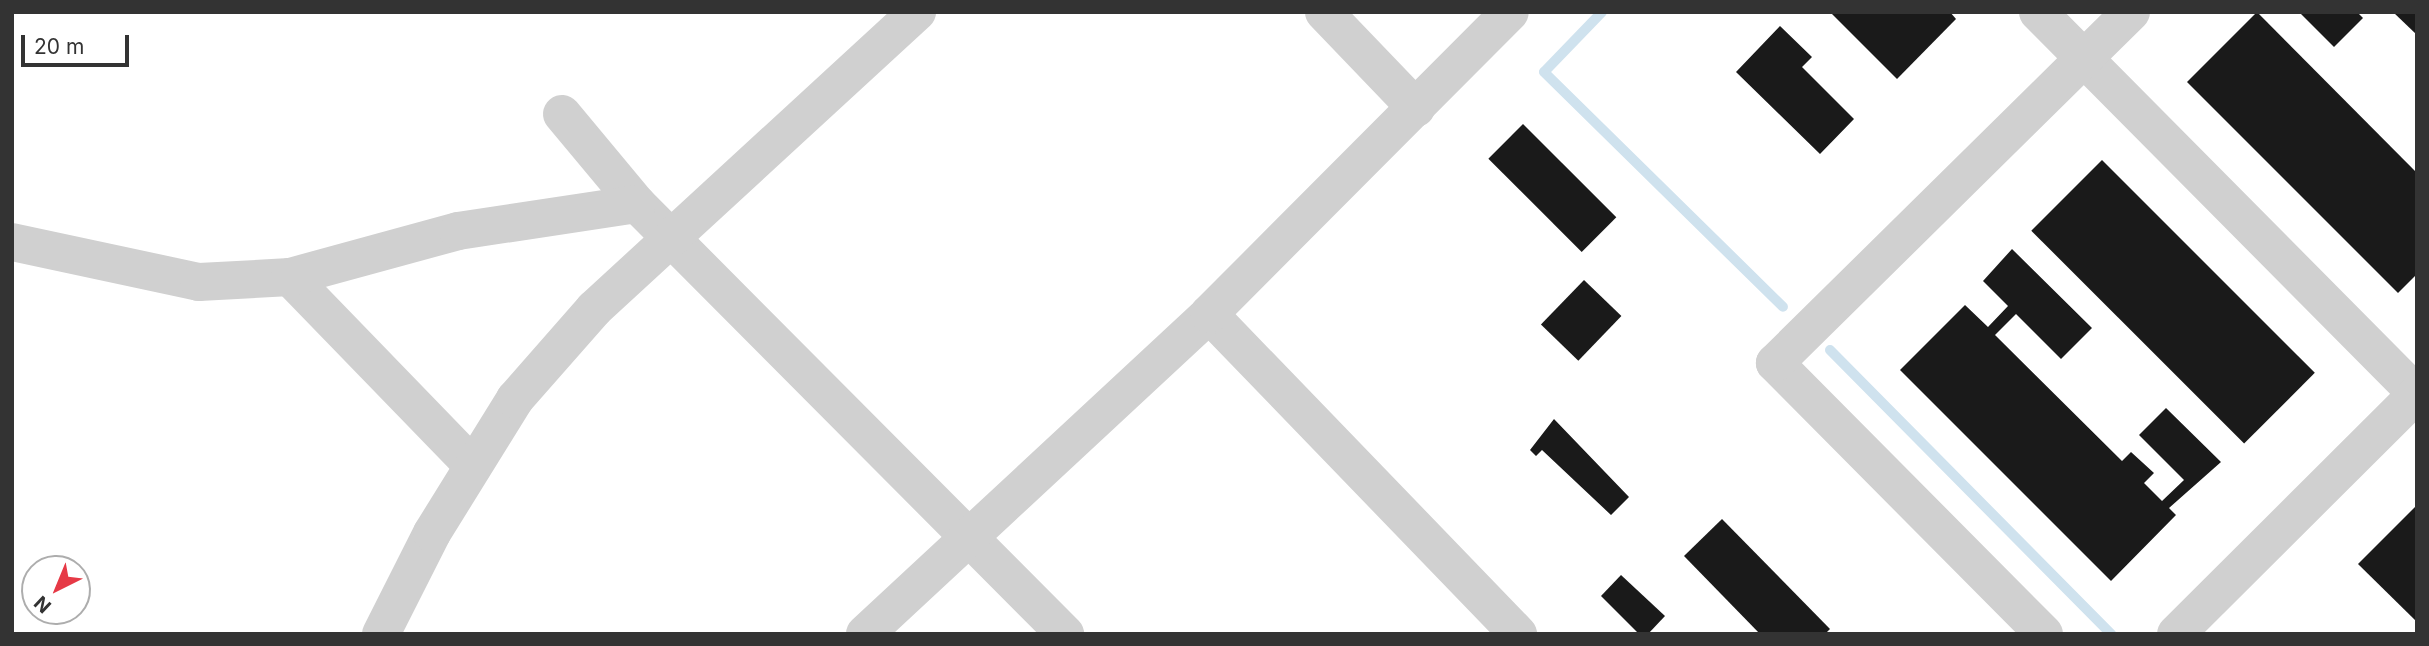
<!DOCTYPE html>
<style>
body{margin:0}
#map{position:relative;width:2429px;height:646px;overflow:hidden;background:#fff;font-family:Inter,sans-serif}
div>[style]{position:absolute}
.stream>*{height:10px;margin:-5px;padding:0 5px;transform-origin:5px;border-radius:5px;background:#cfe2ee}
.building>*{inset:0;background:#1a1a1a;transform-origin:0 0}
.minor>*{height:38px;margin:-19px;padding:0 19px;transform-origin:19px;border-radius:19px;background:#d0d0d0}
span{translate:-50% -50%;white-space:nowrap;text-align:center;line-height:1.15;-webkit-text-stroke:7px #fff;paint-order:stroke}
.frame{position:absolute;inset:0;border:14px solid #333;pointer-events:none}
.north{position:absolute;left:21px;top:555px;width:70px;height:70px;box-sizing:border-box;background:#fff;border:2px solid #adadad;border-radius:50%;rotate:223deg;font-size:19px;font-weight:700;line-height:28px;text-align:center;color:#333}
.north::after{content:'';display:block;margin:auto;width:24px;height:32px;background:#e63946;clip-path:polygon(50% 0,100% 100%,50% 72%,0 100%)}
.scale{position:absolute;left:21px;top:35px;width:108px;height:32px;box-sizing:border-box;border:4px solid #333;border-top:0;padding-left:9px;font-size:21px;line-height:24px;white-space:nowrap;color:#333;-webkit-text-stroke:5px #fff;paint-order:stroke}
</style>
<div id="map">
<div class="stream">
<i style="left:1602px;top:12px;width:83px;rotate:134deg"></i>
<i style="left:1544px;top:72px;width:335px;rotate:44.5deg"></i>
<i style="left:1830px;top:350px;width:400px;rotate:45.3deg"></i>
</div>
<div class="building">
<i style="clip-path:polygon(1830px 12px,1950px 12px,1956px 19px,1897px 79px)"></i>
<i style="clip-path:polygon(2257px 12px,2417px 173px,2417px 274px,2398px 293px,2187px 82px)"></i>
<i style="clip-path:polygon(2299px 12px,2357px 12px,2363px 18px,2334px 47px)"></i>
<i style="clip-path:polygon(2393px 12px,2417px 12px,2417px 35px)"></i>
<i style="clip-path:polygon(1780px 26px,1812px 57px,1802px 67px,1854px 119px,1820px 154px,1736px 72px)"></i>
<i style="left:1523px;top:124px;width:132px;height:49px;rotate:45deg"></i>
<i style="left:2102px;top:160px;width:301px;height:100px;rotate:45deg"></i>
<i style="clip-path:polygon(2012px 249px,2092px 328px,2061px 359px,2016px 314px,1995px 335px,2122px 461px,2131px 452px,2154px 473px,2144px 483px,2162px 501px,2184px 480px,2139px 435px,2166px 408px,2221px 462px,2169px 508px,2176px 515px,2111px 581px,1900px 370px,1965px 305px,1988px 327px,2008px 306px,1983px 281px)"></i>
<i style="left:1584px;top:280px;width:52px;height:62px;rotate:44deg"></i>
<i style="clip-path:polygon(1554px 419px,1629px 497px,1611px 515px,1542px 450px,1536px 456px,1530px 450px)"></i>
<i style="clip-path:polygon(2417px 505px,2417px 622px,2358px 564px)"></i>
<i style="clip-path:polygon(1722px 519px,1830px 629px,1825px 634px,1760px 634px,1684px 556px)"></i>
<i style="clip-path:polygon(1621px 575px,1665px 616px,1648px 634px,1639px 634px,1601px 596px)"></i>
</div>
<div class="minor">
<i style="left:1324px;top:12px;width:133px;rotate:46.2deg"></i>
<i style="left:2038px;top:12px;width:538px;rotate:45.23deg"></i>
<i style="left:562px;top:114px;width:117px;rotate:50.2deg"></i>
<i style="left:637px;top:204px;width:607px;rotate:45.13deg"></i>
<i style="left:12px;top:242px;width:191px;rotate:12.1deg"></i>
<i style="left:199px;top:282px;width:91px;rotate:-3.1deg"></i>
<i style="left:290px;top:277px;width:263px;rotate:45.9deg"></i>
<i style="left:290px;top:277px;width:174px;rotate:-15.3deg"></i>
<i style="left:458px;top:231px;width:181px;rotate:-8.6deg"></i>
<i style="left:1209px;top:314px;width:445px;rotate:46deg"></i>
<i style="left:381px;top:634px;width:113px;rotate:-63.2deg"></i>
<i style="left:432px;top:533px;width:158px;rotate:-58.2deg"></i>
<i style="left:515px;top:399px;width:120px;rotate:-48.7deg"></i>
<i style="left:594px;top:309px;width:439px;rotate:-42.6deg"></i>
<i style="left:865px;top:634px;width:470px;rotate:-42.9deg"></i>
<i style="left:1209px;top:314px;width:426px;rotate:-45.1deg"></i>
<i style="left:2044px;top:634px;width:382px;rotate:-134.8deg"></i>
<i style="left:1775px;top:363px;width:500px;rotate:-44.6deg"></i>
<i style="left:2176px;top:634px;width:340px;rotate:-44.9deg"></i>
</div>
<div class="frame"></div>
<div class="north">N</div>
<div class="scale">20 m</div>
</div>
